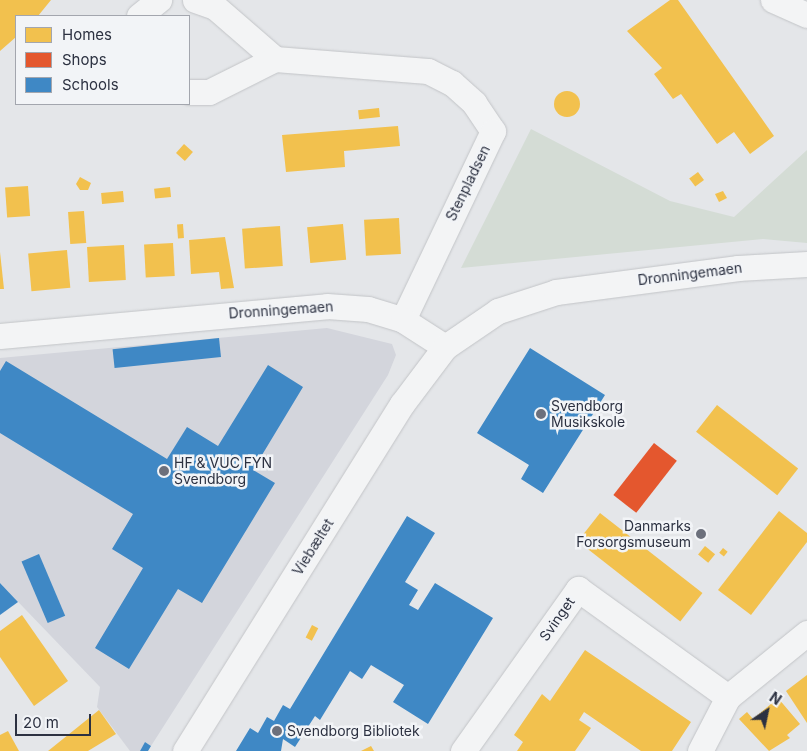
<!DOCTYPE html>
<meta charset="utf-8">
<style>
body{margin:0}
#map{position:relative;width:807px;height:751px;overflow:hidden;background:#e4e6e9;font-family:Inter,sans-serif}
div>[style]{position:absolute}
.built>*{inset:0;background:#d3d5dc}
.green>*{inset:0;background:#d4dcd5}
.homes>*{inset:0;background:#f2c14e;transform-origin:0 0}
.round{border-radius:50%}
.shops>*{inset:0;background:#e4572e;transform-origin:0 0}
.schools>*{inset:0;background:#3f88c5;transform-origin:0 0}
.roads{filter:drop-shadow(0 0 1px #c2c4c7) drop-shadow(0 0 1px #c2c4c7)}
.minor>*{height:25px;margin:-12.5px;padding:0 12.5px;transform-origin:12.5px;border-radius:12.5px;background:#f3f4f5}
.dots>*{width:14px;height:14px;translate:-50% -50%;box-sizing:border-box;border:2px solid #f2f4f7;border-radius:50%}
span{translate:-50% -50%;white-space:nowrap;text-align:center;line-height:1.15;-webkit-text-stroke:5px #f2f4f7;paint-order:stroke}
.street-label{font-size:14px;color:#2c3141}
.poi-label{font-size:14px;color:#2c3141}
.left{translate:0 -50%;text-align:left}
.right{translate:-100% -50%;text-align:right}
.legend{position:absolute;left:15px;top:15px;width:175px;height:90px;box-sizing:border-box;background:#f2f4f7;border:1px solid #a3a6ae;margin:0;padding:6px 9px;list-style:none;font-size:15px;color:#2c3141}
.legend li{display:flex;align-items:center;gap:10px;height:25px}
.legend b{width:25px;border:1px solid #a3a6ae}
.north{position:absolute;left:742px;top:686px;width:50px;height:50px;-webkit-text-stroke:4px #f2f4f7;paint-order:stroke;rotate:34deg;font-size:14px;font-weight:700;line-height:20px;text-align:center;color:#2c3141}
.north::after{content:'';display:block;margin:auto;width:18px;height:22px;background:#2c3141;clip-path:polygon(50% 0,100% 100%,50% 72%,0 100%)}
.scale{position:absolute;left:15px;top:714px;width:76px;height:22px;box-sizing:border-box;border:2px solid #2c3141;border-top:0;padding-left:6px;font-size:15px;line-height:18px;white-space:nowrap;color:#2c3141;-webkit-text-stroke:4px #f2f4f7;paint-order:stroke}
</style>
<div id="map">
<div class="built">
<i style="clip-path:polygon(327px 328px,392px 344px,396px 355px,388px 375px,151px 746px,145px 742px,140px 751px,130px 751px,97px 707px,100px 687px,0 583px,0 358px)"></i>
</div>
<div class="green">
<i style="clip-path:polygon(531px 129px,670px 201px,734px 217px,807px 150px,807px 243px,763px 239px,461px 268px)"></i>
</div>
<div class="homes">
<i style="clip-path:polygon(0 0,51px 0,38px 16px,16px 16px,16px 37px,0 51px)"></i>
<i style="clip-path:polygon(670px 0,678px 0,774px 136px,750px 154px,734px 132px,717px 144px,681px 94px,673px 99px,654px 74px,662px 68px,627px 31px)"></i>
<i class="round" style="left:554px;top:91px;width:26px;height:26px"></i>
<i style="left:379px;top:108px;width:9px;height:21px;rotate:84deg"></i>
<i style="clip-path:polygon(398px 126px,400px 146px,344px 151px,345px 167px,286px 172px,282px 135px)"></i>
<i style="left:184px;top:144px;width:12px;height:12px;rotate:42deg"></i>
<i style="left:698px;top:172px;width:10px;height:11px;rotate:53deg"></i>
<i style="clip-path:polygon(80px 177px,91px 183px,88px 190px,80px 190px,76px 184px)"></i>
<i style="left:28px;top:186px;width:30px;height:23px;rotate:86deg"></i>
<i style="left:170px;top:187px;width:10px;height:16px;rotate:84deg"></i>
<i style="left:123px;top:191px;width:11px;height:22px;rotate:85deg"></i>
<i style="clip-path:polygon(723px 191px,727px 198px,719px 202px,715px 194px)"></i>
<i style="left:84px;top:211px;width:32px;height:16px;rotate:86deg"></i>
<i style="left:399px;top:218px;width:36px;height:35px;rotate:87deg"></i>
<i style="left:183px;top:224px;width:14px;height:6px;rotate:86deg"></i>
<i style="left:343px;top:224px;width:36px;height:36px;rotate:85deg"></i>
<i style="left:280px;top:226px;width:40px;height:38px;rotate:86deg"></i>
<i style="clip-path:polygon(225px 237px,234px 288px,221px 289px,219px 272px,191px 274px,189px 240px)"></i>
<i style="left:173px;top:243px;width:33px;height:29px;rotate:87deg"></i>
<i style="left:124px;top:245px;width:35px;height:37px;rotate:87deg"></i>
<i style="left:67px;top:250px;width:38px;height:39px;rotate:85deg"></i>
<i style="clip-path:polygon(0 252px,4px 289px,0 289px)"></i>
<i style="left:717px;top:405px;width:103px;height:34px;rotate:38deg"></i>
<i style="clip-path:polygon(779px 511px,807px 533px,807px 542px,751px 615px,718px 590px)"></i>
<i style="left:600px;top:513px;width:130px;height:36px;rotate:38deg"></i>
<i style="left:705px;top:546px;width:13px;height:11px;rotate:39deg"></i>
<i style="left:723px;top:548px;width:6px;height:6px;rotate:39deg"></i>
<i style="clip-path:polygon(22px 615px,68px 681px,34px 706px,0 657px,0 631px)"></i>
<i style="left:312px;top:625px;width:7px;height:14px;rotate:27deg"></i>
<i style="clip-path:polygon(585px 650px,691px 722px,672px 751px,641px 751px,584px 712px,579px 720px,591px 728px,575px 751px,517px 751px,523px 742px,514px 735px,542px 694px,550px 701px)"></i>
<i style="clip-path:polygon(807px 675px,807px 723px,786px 691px)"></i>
<i style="clip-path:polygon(778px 698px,800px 724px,787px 735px,790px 738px,769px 751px,739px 719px,747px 712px,753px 719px)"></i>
<i style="clip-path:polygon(99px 710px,116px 734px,88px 751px,48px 751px)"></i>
<i style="clip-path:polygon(8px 731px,19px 751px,0 751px,0 735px)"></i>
<i style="clip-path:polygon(371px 746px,374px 751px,361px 751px)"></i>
</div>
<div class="shops">
<i style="left:654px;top:443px;width:29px;height:66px;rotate:38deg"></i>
</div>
<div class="schools">
<i style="left:219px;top:338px;width:19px;height:107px;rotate:84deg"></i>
<i style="clip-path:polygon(530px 348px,605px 395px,543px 493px,521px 479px,529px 465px,477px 433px)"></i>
<i style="clip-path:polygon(6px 361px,167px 459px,187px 427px,218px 446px,268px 365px,303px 387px,253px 470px,275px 483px,202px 603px,178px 589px,129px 669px,95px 648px,143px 568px,112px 549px,133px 514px,0 433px,0 371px)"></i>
<i style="clip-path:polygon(407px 516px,435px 533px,405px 582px,418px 590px,409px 605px,418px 610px,435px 583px,493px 618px,428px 724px,393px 702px,404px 685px,371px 665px,362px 679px,350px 671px,320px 720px,315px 716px,295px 747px,283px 739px,281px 751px,236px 751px,250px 728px,258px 733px,267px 717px,274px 721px,283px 705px,290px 709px)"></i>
<i style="left:39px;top:554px;width:67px;height:19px;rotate:67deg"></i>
<i style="clip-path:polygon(0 583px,18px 602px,0 615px)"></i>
<i style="clip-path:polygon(145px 742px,151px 746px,148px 751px,140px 751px)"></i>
</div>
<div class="roads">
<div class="minor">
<i style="left:195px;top:0;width:21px;rotate:19deg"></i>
<i style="left:215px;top:7px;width:79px;rotate:40.9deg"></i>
<i style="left:773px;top:0;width:37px;rotate:24deg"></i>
<i style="left:139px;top:16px;width:26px;rotate:-39deg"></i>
<i style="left:189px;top:92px;width:20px"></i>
<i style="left:209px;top:92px;width:74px;rotate:-26.6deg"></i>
<i style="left:275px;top:59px;width:153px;rotate:4.5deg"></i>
<i style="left:428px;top:71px;width:27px;rotate:27deg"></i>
<i style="left:452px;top:83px;width:30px;rotate:42deg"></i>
<i style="left:474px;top:103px;width:34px;rotate:56deg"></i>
<i style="left:493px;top:131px;width:209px;rotate:115.5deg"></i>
<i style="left:0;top:336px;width:328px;rotate:-5.2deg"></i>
<i style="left:327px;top:306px;width:41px;rotate:4.2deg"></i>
<i style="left:368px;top:309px;width:37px;rotate:17deg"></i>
<i style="left:403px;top:320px;width:50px;rotate:32.7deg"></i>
<i style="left:185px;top:751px;width:409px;rotate:-58deg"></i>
<i style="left:402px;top:404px;width:71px;rotate:-53deg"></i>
<i style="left:445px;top:347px;width:64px;rotate:-34.2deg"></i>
<i style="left:498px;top:311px;width:61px;rotate:-18.1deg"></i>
<i style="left:556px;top:292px;width:184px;rotate:-7.5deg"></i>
<i style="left:738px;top:268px;width:69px;rotate:-3.3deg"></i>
<i style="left:463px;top:751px;width:199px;rotate:-54.6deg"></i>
<i style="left:578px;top:589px;width:185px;rotate:35.8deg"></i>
<i style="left:700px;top:751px;width:61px;rotate:-62.6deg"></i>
<i style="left:728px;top:697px;width:102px;rotate:-39deg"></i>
</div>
</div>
<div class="dots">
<i style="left:541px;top:414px;background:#6c707c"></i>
<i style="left:164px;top:471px;background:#6c707c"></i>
<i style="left:701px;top:534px;background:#6c707c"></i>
<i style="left:277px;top:731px;background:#6c707c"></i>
</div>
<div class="street-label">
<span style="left:468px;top:183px;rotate:-64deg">Stenpladsen</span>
<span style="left:690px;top:274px;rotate:-7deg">Dronningemaen</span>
<span style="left:281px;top:310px;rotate:-4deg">Dronningemaen</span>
<span style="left:313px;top:547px;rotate:-58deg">Viebæltet</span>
<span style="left:557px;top:619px;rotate:-55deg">Svinget</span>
</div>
<div class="poi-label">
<span class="left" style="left:551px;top:414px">Svendborg<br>Musikskole</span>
<span class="left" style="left:174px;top:471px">HF &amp; VUC FYN<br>Svendborg</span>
<span class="right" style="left:691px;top:534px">Danmarks<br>Forsorgsmuseum</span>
<span class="left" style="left:287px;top:731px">Svendborg Bibliotek</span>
</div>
<ul class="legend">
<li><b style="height:14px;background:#f2c14e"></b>Homes</li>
<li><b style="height:14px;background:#e4572e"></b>Shops</li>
<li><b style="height:14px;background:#3f88c5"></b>Schools</li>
</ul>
<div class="north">N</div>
<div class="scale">20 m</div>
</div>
